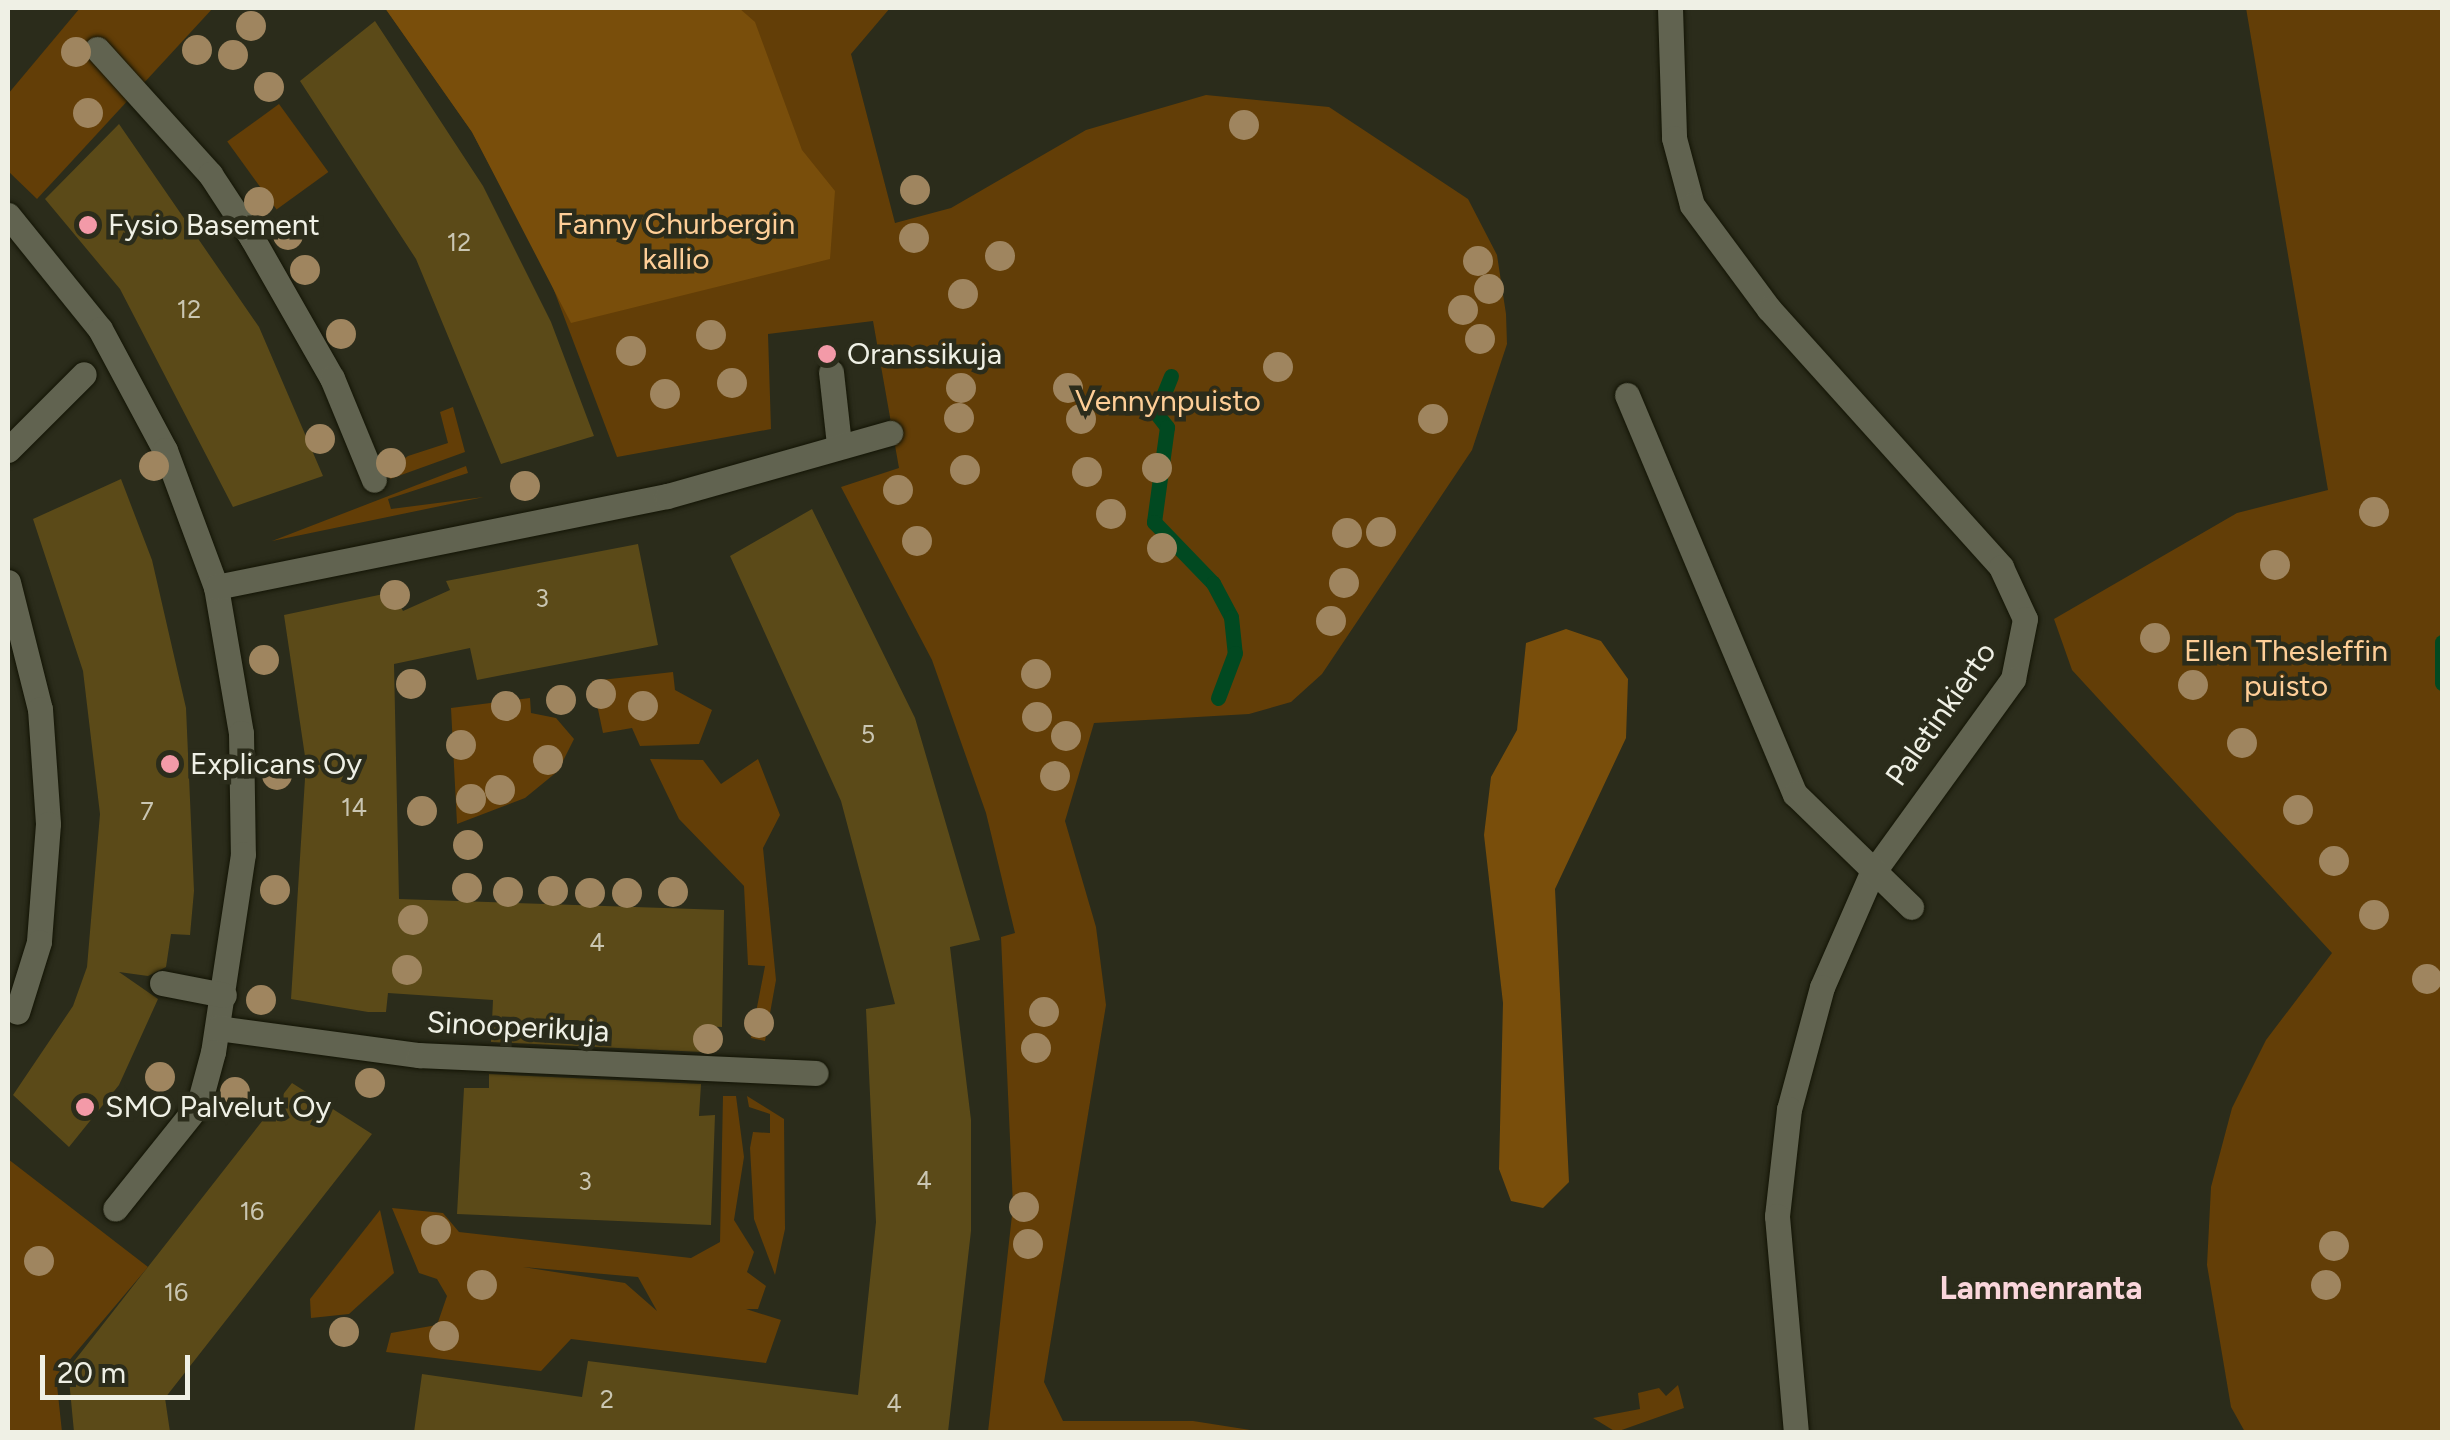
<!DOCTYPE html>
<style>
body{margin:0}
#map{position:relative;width:2450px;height:1440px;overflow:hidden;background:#2b2c1b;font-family:Figtree,sans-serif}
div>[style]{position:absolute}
.green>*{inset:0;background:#633e07;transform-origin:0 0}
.forest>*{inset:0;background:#794e0b}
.stream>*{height:15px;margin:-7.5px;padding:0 7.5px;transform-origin:7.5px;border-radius:7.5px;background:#014921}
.building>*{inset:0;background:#5b4a18}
.roads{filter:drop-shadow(0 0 2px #131405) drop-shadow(0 0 2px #131405)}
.minor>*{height:25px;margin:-12.5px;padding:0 12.5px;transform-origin:12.5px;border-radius:12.5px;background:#616350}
.trees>*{width:30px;height:30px;margin:-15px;border-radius:50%;background:#9f855f}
.dots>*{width:28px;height:28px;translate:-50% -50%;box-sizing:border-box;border:5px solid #2b2c1b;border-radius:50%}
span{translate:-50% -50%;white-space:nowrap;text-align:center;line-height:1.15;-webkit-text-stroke:9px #2b2c1b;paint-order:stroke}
.number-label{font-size:25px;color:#cac6b2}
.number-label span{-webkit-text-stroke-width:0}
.park-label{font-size:30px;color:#fece97}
.poi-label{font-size:30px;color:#eff0e5}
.left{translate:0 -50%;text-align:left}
.street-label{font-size:30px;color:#eff0e5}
.neighbourhood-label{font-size:32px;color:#fad6db;font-weight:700}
.frame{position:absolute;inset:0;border:10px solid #eff0e5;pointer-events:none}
.scale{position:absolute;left:40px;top:1355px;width:150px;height:45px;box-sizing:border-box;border:5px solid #eff0e5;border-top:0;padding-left:12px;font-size:30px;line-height:35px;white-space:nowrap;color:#eff0e5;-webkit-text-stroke:8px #2b2c1b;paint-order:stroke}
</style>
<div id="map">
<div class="green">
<i style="clip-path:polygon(80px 8px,213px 8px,37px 199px,8px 171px,8px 94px)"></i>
<i style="clip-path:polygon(385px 8px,890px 8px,851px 54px,895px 223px,951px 208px,1086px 130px,1206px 95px,1329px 107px,1468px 199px,1497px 255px,1506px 314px,1507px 344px,1472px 450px,1322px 674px,1291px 702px,1249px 714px,1094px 723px,1065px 821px,1096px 927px,1106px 1005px,1044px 1382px,1063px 1421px,1193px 1421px,1263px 1432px,988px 1432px,1013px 1206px,1001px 937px,1015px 933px,986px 813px,932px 660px,841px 487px,899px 468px,873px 321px,768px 334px,771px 429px,617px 457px,549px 277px,472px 132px)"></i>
<i style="clip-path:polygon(2246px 8px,2442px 8px,2442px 1432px,2245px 1432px,2231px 1407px,2207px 1265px,2211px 1187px,2232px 1108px,2266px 1040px,2332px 953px,2072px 670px,2054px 619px,2237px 513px,2328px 490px)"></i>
<i style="left:279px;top:104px;width:84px;height:64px;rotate:54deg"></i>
<i style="clip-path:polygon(453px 407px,465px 452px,390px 479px,387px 470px,408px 456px,448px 443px,440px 412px)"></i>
<i style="clip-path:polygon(466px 466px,468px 473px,388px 499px,391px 509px,484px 497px,272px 541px)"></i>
<i style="clip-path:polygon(673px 672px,675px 690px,712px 710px,699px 744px,640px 746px,632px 728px,603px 733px,592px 681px)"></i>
<i style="clip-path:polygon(530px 698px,531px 713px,556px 718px,574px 739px,558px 771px,525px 798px,457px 824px,451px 708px)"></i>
<i style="clip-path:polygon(650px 759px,703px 760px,721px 784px,758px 759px,780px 815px,763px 848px,776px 980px,765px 1041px,751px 1038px,765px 966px,748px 965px,744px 886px,679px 819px)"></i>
<i style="clip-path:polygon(evenodd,723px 1096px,736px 1096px,744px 1157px,734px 1220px,754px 1252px,747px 1272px,766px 1286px,758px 1309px,746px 1309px,781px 1320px,766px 1363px,571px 1339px,541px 1371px,386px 1352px,391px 1333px,437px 1325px,447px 1296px,437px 1279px,419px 1273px,392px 1208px,443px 1213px,459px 1232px,691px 1258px,720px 1242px,723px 1096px,523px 1267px,638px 1277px,657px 1311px,625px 1283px,523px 1267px)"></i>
<i style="clip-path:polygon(747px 1096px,784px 1119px,785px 1229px,775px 1275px,754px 1219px,750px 1148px,753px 1132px,770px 1133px,770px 1114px,749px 1107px)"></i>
<i style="clip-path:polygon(8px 1159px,148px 1267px,56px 1376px,62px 1432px,8px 1432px)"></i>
<i style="clip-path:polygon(380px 1210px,394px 1273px,349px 1314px,311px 1318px,310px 1299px)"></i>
<i style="clip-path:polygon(1678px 1385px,1684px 1408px,1616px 1432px,1593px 1418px,1640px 1409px,1638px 1393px,1659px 1388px,1666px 1396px)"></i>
</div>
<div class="forest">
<i style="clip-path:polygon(385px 8px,739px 8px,755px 22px,802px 150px,835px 191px,830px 259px,571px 323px,472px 132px)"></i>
<i style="clip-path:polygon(1566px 629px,1601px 641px,1628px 679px,1626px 738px,1555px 889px,1569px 1182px,1543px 1208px,1511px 1201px,1499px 1169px,1503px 1003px,1484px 835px,1491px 777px,1517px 730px,1526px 643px)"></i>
</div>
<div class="stream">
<i style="left:1171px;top:376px;width:40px;rotate:112deg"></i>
<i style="left:1156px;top:413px;width:18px;rotate:52deg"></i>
<i style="left:1167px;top:427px;width:96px;rotate:97.8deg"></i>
<i style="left:1154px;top:522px;width:85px;rotate:46deg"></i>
<i style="left:1213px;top:583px;width:38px;rotate:62deg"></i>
<i style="left:1231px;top:617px;width:36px;rotate:84deg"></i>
<i style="left:1235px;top:653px;width:48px;rotate:110.7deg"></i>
<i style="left:2442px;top:642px;width:41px;rotate:90deg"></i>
</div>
<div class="building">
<i style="clip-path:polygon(375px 21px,483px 186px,551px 322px,594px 436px,501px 464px,416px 259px,300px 81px)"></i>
<i style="clip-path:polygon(119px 124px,259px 327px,323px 476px,233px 507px,120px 289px,45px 199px)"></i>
<i style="clip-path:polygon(121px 479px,152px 560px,186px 708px,194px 891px,190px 935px,171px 934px,166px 967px,148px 976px,119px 972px,158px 999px,119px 1085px,69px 1147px,13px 1095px,73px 1006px,87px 967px,100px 814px,83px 671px,33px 519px)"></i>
<i style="clip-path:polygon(812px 509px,915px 718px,980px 940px,950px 947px,971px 1120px,971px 1231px,948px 1432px,414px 1432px,422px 1374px,582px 1397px,588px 1361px,858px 1395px,876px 1222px,866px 1009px,895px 1004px,841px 801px,730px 556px)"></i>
<i style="clip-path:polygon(638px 544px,658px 645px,477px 680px,470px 648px,394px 664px,399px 899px,724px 910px,722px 1027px,703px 1026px,702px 1052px,491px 1042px,493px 1000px,388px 993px,386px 1012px,368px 1012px,291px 999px,306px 763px,284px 615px,393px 592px,403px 611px,450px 590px,446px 581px)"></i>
<i style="clip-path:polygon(489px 1074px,701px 1084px,699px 1116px,715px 1115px,711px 1225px,457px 1214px,464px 1088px,489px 1088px)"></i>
<i style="clip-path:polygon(292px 1083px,372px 1134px,165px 1398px,170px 1432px,74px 1432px,68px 1369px)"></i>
</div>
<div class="roads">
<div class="minor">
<i style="left:1670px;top:8px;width:130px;rotate:88.2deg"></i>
<i style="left:1674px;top:138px;width:69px;rotate:75deg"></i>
<i style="left:1692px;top:205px;width:129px;rotate:53.5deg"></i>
<i style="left:1769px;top:309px;width:347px;rotate:48deg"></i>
<i style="left:2001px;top:567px;width:57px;rotate:65.2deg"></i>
<i style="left:2025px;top:619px;width:61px;rotate:101.3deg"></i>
<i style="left:2013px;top:679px;width:242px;rotate:125.9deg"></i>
<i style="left:1871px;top:875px;width:122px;rotate:113.6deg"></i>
<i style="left:1822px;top:987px;width:126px;rotate:105.1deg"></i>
<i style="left:1789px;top:1109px;width:108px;rotate:96.4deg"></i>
<i style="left:1777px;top:1216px;width:217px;rotate:85deg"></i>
<i style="left:97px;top:49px;width:169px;rotate:47.9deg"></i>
<i style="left:210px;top:174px;width:77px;rotate:56.7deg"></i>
<i style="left:252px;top:238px;width:161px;rotate:60.3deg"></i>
<i style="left:332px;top:378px;width:110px;rotate:67.6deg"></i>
<i style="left:8px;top:215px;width:146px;rotate:51.1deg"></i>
<i style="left:100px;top:329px;width:137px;rotate:61.8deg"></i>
<i style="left:165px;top:450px;width:146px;rotate:69.6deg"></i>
<i style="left:216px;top:587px;width:148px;rotate:80.3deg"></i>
<i style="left:241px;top:733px;width:121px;rotate:89.1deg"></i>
<i style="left:243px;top:854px;width:200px;rotate:98.6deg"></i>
<i style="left:213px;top:1052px;width:54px;rotate:105.1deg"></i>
<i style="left:199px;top:1104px;width:134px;rotate:128.7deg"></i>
<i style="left:831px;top:372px;width:73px;rotate:83.7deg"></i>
<i style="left:1627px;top:395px;width:433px;rotate:67.2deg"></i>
<i style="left:1795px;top:794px;width:162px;rotate:44.2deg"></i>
<i style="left:8px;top:450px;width:107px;rotate:-45deg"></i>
<i style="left:8px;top:582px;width:131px;rotate:75.9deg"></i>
<i style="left:40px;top:709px;width:115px;rotate:86deg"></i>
<i style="left:48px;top:824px;width:118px;rotate:94.4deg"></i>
<i style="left:39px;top:942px;width:73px;rotate:107.4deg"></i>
<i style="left:216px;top:587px;width:460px;rotate:-11.4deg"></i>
<i style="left:667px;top:496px;width:232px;rotate:-15.8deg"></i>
<i style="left:162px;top:983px;width:63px;rotate:11deg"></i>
<i style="left:218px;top:1028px;width:203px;rotate:7.7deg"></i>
<i style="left:419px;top:1055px;width:397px;rotate:2.6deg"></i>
</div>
</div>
<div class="trees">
<i style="left:251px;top:26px"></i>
<i style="left:197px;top:50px"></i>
<i style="left:76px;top:52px"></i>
<i style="left:233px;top:55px"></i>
<i style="left:269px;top:87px"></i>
<i style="left:88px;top:113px"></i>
<i style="left:1244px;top:125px"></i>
<i style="left:915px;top:190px"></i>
<i style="left:259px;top:202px"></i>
<i style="left:288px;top:235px"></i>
<i style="left:914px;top:238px"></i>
<i style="left:1000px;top:256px"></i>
<i style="left:1478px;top:261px"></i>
<i style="left:305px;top:270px"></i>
<i style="left:1489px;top:289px"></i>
<i style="left:963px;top:294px"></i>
<i style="left:1463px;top:310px"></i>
<i style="left:341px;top:334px"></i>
<i style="left:711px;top:335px"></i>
<i style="left:1480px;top:339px"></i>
<i style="left:631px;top:351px"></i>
<i style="left:1278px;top:367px"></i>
<i style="left:732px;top:383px"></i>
<i style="left:961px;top:388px"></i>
<i style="left:1068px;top:388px"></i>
<i style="left:665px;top:394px"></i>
<i style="left:959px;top:418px"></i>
<i style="left:1081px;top:419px"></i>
<i style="left:1433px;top:419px"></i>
<i style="left:320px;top:439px"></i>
<i style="left:391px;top:463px"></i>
<i style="left:154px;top:466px"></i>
<i style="left:1157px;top:468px"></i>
<i style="left:965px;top:470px"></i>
<i style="left:1087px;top:472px"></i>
<i style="left:525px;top:486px"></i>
<i style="left:898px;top:490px"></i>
<i style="left:2374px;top:512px"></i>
<i style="left:1111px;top:514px"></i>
<i style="left:1381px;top:532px"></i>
<i style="left:1347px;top:533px"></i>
<i style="left:917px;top:541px"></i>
<i style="left:1162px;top:548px"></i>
<i style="left:2275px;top:565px"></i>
<i style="left:1344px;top:583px"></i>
<i style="left:395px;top:595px"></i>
<i style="left:1331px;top:621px"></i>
<i style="left:2155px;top:638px"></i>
<i style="left:264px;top:660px"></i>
<i style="left:1036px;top:674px"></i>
<i style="left:411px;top:684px"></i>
<i style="left:2193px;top:685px"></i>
<i style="left:601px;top:694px"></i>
<i style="left:561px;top:700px"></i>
<i style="left:506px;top:706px"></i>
<i style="left:643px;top:706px"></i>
<i style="left:1037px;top:717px"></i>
<i style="left:1066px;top:736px"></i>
<i style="left:2242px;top:743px"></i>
<i style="left:461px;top:745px"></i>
<i style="left:548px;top:760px"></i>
<i style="left:277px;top:775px"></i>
<i style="left:1055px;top:776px"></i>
<i style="left:500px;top:790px"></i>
<i style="left:471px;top:799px"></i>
<i style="left:2298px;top:810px"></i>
<i style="left:422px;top:811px"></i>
<i style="left:468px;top:845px"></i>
<i style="left:2334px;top:861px"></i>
<i style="left:467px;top:888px"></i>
<i style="left:275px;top:890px"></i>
<i style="left:553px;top:891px"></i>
<i style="left:508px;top:892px"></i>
<i style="left:673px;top:892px"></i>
<i style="left:590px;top:893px"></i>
<i style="left:627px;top:893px"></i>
<i style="left:2374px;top:915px"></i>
<i style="left:413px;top:920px"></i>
<i style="left:407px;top:970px"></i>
<i style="left:2427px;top:979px"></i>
<i style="left:261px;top:1000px"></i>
<i style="left:1044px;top:1012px"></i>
<i style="left:759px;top:1023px"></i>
<i style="left:708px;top:1039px"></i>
<i style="left:1036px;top:1048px"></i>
<i style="left:160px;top:1077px"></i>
<i style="left:370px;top:1083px"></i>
<i style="left:235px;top:1092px"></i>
<i style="left:1024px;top:1207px"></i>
<i style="left:436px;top:1230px"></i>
<i style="left:1028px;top:1244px"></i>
<i style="left:2334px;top:1246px"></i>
<i style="left:39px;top:1261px"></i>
<i style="left:482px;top:1285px"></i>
<i style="left:2326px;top:1285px"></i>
<i style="left:344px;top:1332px"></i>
<i style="left:444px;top:1336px"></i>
</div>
<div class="dots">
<i style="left:88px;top:225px;background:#f39aa8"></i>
<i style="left:827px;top:354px;background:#f39aa8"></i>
<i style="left:170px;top:764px;background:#f39aa8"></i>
<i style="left:85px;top:1107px;background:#f39aa8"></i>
</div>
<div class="number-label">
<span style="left:459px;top:242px">12</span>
<span style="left:189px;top:309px">12</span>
<span style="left:542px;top:598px">3</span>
<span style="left:868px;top:734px">5</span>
<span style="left:354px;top:807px">14</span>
<span style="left:147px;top:811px">7</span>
<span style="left:597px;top:942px">4</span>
<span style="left:924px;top:1180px">4</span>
<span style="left:585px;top:1181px">3</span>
<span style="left:252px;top:1211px">16</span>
<span style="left:176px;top:1292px">16</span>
<span style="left:607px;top:1399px">2</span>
<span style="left:894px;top:1403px">4</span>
</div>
<div class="park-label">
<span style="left:676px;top:241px">Fanny Churbergin<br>kallio</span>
<span style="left:1168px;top:401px">Vennynpuisto</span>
<span style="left:2286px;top:668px">Ellen Thesleffin<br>puisto</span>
</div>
<div class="poi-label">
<span class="left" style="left:108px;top:225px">Fysio Basement</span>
<span class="left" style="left:847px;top:354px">Oranssikuja</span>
<span class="left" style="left:190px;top:764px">Explicans Oy</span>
<span class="left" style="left:105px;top:1107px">SMO Palvelut Oy</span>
</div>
<div class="street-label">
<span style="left:1941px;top:714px;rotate:-55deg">Paletinkierto</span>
<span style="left:518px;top:1027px;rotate:3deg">Sinooperikuja</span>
</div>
<div class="neighbourhood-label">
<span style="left:2041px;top:1288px">Lammenranta</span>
</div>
<div class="frame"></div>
<div class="scale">20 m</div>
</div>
